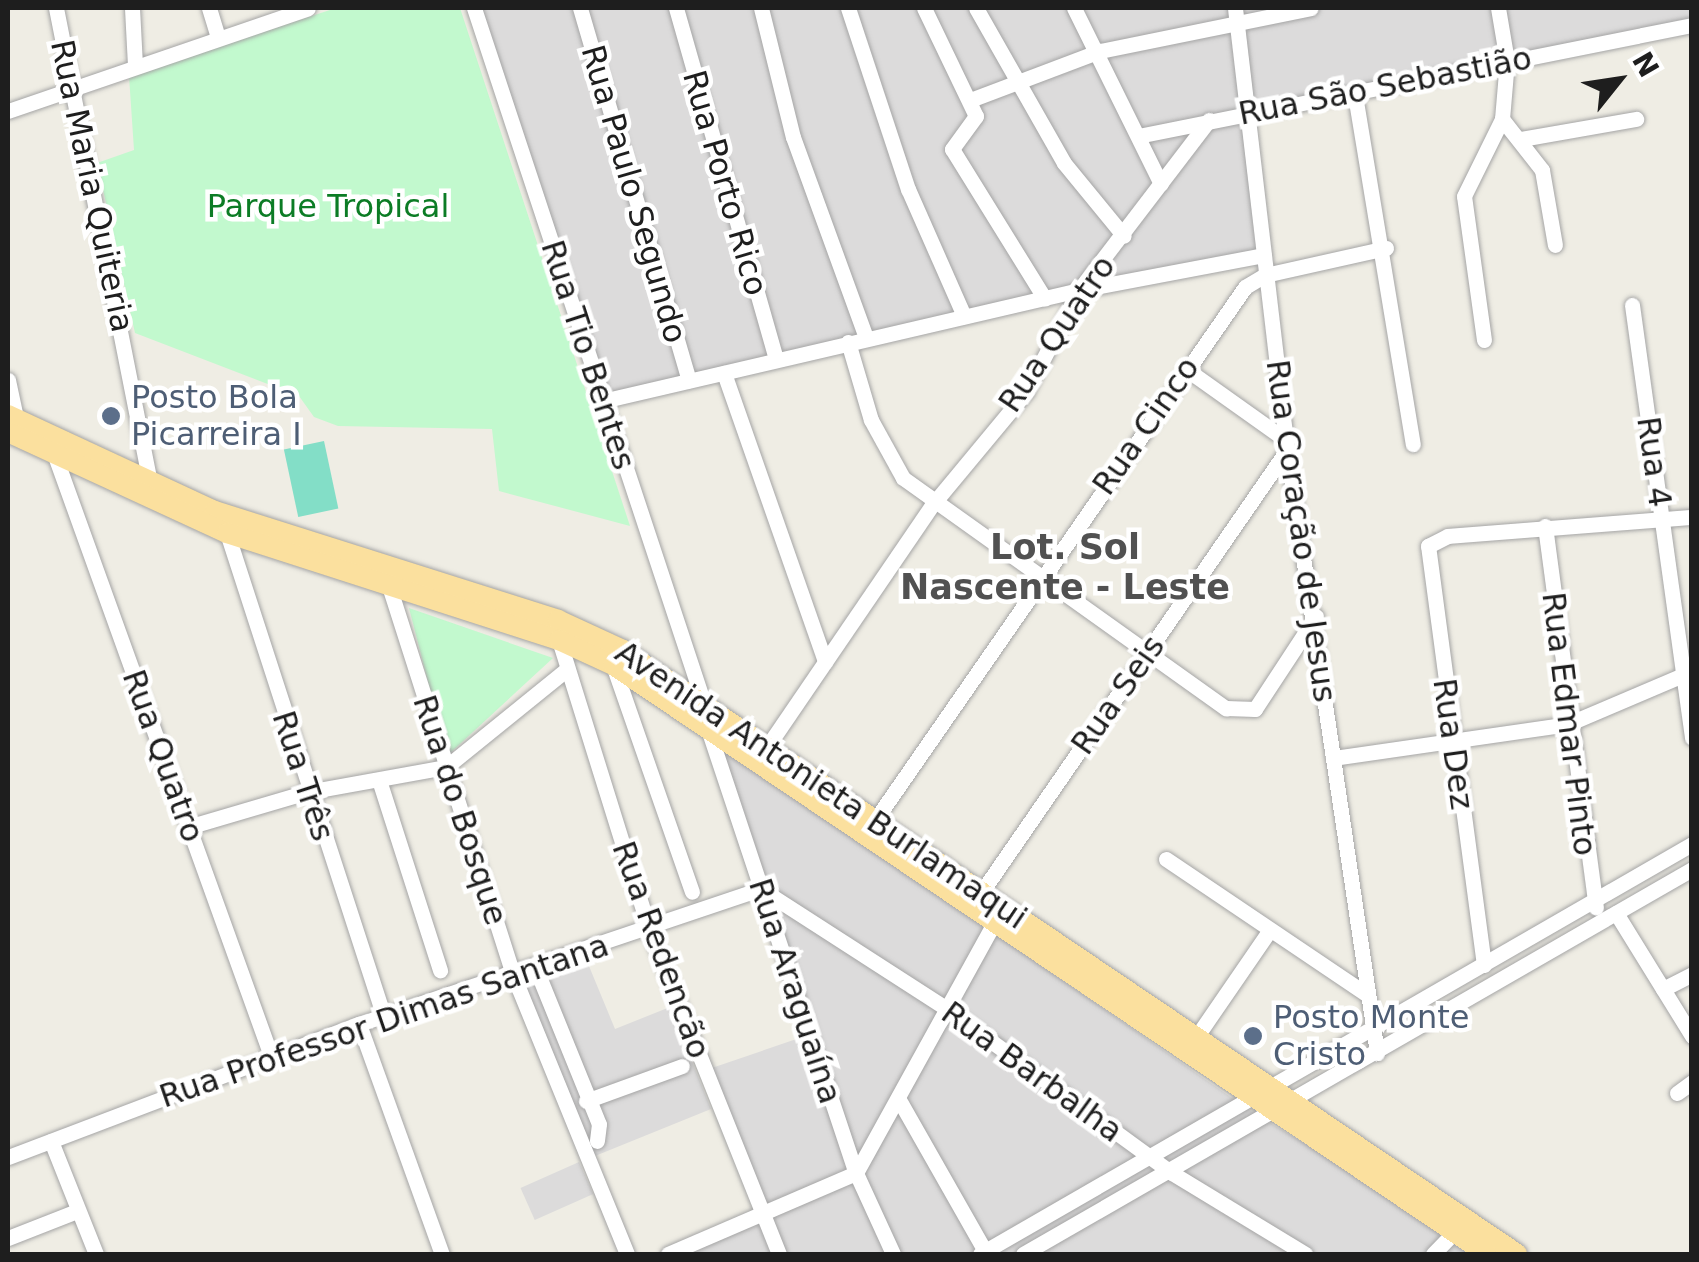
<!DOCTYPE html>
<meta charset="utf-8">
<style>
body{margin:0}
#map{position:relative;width:1699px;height:1262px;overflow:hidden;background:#efede4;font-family:"DejaVu Sans",sans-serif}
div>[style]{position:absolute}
.residential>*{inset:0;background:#dcdbdb;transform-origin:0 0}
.park>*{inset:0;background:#c2f9ce}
.pitch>*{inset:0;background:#83dec7;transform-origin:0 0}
.roads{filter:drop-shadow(0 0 2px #a5a5a5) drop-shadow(0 0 2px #a5a5a5)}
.minor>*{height:15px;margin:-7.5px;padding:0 7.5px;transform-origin:7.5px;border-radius:7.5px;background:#fff}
.major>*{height:20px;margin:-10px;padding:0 10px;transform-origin:10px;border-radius:10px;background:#fbe09e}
.dots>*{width:28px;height:28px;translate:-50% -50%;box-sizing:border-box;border:5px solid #fff;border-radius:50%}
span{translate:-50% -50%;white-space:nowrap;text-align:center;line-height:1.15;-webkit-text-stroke:9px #fff;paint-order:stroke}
.street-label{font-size:32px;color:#1e1e1e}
.park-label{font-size:32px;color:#0c7c25}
.service-label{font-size:32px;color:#4e5e75}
.left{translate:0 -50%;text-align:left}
.neighbourhood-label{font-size:35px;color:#515151;font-weight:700}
.frame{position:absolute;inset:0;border:10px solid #1e1e1e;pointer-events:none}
.north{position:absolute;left:1569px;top:30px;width:100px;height:100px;-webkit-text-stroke:8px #fff;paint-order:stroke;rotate:60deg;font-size:28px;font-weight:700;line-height:40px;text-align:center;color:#1e1e1e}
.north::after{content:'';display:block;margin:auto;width:35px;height:45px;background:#1e1e1e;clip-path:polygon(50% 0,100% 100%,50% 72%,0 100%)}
</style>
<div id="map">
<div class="residential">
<i style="clip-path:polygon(470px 8px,1229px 8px,1266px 257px,600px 397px)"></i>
<i style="clip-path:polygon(1235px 8px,1691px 8px,1692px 25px,1248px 114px)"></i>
<i style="clip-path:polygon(713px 738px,1255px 1114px,1491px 1254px,675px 1254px,759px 1210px,703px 1071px,817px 1032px)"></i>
<i style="clip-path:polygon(584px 954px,615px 1029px,670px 1007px,711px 1109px,595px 1156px,523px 979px)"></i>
<i style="left:579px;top:1162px;width:35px;height:64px;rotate:66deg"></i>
</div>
<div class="park">
<i style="clip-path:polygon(336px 8px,460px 8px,630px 526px,499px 491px,492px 429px,338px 426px,314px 417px,299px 396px,135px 333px,97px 163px,134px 150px,129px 76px)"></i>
<i style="clip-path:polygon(409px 608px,553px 658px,447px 756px)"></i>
</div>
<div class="pitch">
<i style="left:324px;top:441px;width:69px;height:41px;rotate:78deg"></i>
</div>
<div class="roads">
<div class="minor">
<i style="left:56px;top:8px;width:484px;rotate:78.8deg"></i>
<i style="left:132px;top:8px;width:58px;rotate:87deg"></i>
<i style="left:209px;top:8px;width:31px;rotate:73deg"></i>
<i style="left:474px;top:8px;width:730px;rotate:71.71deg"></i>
<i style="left:580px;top:8px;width:388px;rotate:73.7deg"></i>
<i style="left:676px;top:8px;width:364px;rotate:74.1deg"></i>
<i style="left:761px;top:8px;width:133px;rotate:76.1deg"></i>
<i style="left:793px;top:137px;width:214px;rotate:70deg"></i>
<i style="left:848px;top:8px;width:191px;rotate:71.7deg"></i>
<i style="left:908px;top:189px;width:139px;rotate:66.2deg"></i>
<i style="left:924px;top:8px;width:120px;rotate:64.3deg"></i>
<i style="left:976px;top:116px;width:41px;rotate:126deg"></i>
<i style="left:952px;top:149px;width:176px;rotate:58.2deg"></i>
<i style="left:976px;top:8px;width:178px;rotate:60.4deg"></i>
<i style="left:1064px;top:163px;width:94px;rotate:50.6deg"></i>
<i style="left:1074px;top:8px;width:196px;rotate:63.7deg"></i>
<i style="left:1235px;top:8px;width:445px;rotate:83.3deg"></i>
<i style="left:1287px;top:450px;width:610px;rotate:81.51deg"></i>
<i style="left:1355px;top:95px;width:354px;rotate:80.6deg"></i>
<i style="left:970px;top:100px;width:139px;rotate:-20.7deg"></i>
<i style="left:1100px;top:51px;width:215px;rotate:-11.5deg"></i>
<i style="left:8px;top:111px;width:317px;rotate:-18.9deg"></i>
<i style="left:1502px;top:119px;width:65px;rotate:51.9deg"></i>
<i style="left:1542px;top:170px;width:76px;rotate:80.2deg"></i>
<i style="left:1138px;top:136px;width:565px;rotate:-11.33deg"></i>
<i style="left:1521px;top:139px;width:117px;rotate:-9.9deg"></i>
<i style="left:1632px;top:305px;width:437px;rotate:82.1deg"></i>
<i style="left:1484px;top:340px;width:145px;rotate:-97.9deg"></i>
<i style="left:1464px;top:196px;width:86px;rotate:-63.7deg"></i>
<i style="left:1502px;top:119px;width:58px;rotate:-85.1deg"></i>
<i style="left:1507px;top:61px;width:54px;rotate:-99.6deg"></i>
<i style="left:848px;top:342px;width:81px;rotate:73.6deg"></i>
<i style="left:871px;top:420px;width:66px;rotate:61.1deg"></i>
<i style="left:903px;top:478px;width:397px;rotate:35.5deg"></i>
<i style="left:1226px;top:708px;width:29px;rotate:2deg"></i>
<i style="left:1255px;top:709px;width:111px;rotate:-56.7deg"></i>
<i style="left:1186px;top:369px;width:123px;rotate:35.4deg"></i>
<i style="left:724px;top:373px;width:306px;rotate:70.7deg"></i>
<i style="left:8px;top:380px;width:40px;rotate:78deg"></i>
<i style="left:602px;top:401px;width:490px;rotate:-13.1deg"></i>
<i style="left:1079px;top:290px;width:188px;rotate:-10.7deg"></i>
<i style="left:55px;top:456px;width:638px;rotate:70.2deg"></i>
<i style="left:1545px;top:526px;width:385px;rotate:82.4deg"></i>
<i style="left:227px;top:533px;width:509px;rotate:72.03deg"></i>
<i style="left:389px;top:586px;width:410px;rotate:72.3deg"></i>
<i style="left:514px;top:977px;width:299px;rotate:67.8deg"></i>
<i style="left:559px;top:640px;width:303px;rotate:72.7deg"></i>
<i style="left:649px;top:929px;width:350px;rotate:68.2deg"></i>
<i style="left:613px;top:665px;width:240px;rotate:70.8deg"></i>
<i style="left:707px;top:726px;width:471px;rotate:71.6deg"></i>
<i style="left:856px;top:1173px;width:89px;rotate:65.4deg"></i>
<i style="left:769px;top:744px;width:291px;rotate:-55.7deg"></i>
<i style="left:933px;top:504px;width:146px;rotate:-50.3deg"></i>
<i style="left:1026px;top:392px;width:115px;rotate:-62.5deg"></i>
<i style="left:1079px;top:290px;width:214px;rotate:-52.6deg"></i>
<i style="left:1333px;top:758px;width:237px;rotate:-8.2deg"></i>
<i style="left:1568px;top:724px;width:135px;rotate:-23.1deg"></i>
<i style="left:379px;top:780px;width:200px;rotate:72.2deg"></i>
<i style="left:871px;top:826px;width:656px;rotate:-55.24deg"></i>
<i style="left:1245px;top:287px;width:23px;rotate:-31deg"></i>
<i style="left:1265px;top:275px;width:124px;rotate:-12.6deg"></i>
<i style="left:188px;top:827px;width:124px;rotate:-16.4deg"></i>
<i style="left:307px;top:792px;width:141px;rotate:-10.2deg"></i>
<i style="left:446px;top:767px;width:156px;rotate:-39deg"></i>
<i style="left:1166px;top:859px;width:241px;rotate:34deg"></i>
<i style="left:983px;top:890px;width:535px;rotate:-55.36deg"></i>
<i style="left:1616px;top:913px;width:145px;rotate:58.3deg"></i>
<i style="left:1484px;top:965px;width:423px;rotate:-97.6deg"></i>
<i style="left:1428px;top:546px;width:22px;rotate:-27deg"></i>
<i style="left:1448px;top:536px;width:245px;rotate:-4.5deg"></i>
<i style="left:536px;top:969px;width:167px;rotate:67.9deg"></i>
<i style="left:599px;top:1124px;width:17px;rotate:97deg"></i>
<i style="left:1663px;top:989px;width:33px;rotate:-27deg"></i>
<i style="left:359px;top:1024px;width:245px;rotate:70.2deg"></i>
<i style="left:1197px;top:1036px;width:124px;rotate:-55.5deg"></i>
<i style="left:1677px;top:1093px;width:19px;rotate:-36deg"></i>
<i style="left:898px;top:1098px;width:176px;rotate:60.4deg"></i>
<i style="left:586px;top:1101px;width:102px;rotate:-20deg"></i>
<i style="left:51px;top:1141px;width:122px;rotate:68.3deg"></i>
<i style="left:8px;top:1157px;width:375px;rotate:-20.8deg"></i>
<i style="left:359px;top:1024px;width:424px;rotate:-18.6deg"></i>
<i style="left:761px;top:889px;width:221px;rotate:32.8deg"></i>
<i style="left:947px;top:1009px;width:278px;rotate:36.1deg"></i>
<i style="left:1172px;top:1173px;width:156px;rotate:31.3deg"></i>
<i style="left:8px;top:1238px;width:74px;rotate:-21.4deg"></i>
<i style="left:668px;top:1254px;width:205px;rotate:-23.3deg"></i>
<i style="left:856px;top:1173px;width:288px;rotate:-61.1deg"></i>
<i style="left:980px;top:1254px;width:822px;rotate:-29.94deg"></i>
<i style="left:1023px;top:1254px;width:772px;rotate:-29.92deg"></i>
<i style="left:1433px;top:1254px;width:30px;rotate:-46deg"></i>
</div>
<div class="major">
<i style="left:8px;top:415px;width:228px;rotate:24.9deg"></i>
<i style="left:215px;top:511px;width:360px;rotate:17.6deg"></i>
<i style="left:558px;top:620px;width:72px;rotate:24.8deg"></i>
<i style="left:623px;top:650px;width:1079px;rotate:34.04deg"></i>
<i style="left:8px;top:432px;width:241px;rotate:24.8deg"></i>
<i style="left:227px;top:533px;width:349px;rotate:17.9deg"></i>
<i style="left:559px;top:640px;width:60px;rotate:24.8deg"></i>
<i style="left:613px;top:665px;width:1054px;rotate:33.98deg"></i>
</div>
</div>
<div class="dots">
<i style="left:111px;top:416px;background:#5c6f8a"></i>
<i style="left:1253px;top:1036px;background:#5c6f8a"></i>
</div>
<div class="street-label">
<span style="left:1385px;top:86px;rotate:-11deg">Rua São Sebastião</span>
<span style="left:725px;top:183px;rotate:74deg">Rua Porto Rico</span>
<span style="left:92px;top:186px;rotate:78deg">Rua Maria Quiteria</span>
<span style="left:634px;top:194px;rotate:74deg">Rua Paulo Segundo</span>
<span style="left:1057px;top:334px;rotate:-56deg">Rua Quatro</span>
<span style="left:588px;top:355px;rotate:72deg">Rua Tio Bentes</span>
<span style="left:1146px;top:426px;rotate:-55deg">Rua Cinco</span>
<span style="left:1654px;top:462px;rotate:82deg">Rua 4</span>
<span style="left:1301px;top:531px;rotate:82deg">Rua Coração de Jesus</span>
<span style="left:1118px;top:695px;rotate:-55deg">Rua Seis</span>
<span style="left:1569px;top:724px;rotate:83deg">Rua Edmar Pinto</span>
<span style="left:1453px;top:744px;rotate:82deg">Rua Dez</span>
<span style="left:163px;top:756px;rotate:70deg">Rua Quatro</span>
<span style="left:303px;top:776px;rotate:72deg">Rua Três</span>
<span style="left:821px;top:785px;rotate:34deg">Avenida Antonieta Burlamaqui</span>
<span style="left:460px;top:810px;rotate:72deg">Rua do Bosque</span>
<span style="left:661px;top:950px;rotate:70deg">Rua Redencão</span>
<span style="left:795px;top:991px;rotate:72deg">Rua Araguaína</span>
<span style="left:384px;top:1021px;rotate:-19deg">Rua Professor Dimas Santana</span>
<span style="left:1032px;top:1072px;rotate:36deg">Rua Barbalha</span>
</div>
<div class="park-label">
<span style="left:328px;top:206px">Parque Tropical</span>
</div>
<div class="service-label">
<span class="left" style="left:131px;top:416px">Posto Bola<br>Picarreira I</span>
<span class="left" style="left:1273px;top:1036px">Posto Monte<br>Cristo</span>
</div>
<div class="neighbourhood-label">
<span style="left:1065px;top:567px">Lot. Sol<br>Nascente - Leste</span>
</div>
<div class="frame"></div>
<div class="north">N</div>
</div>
